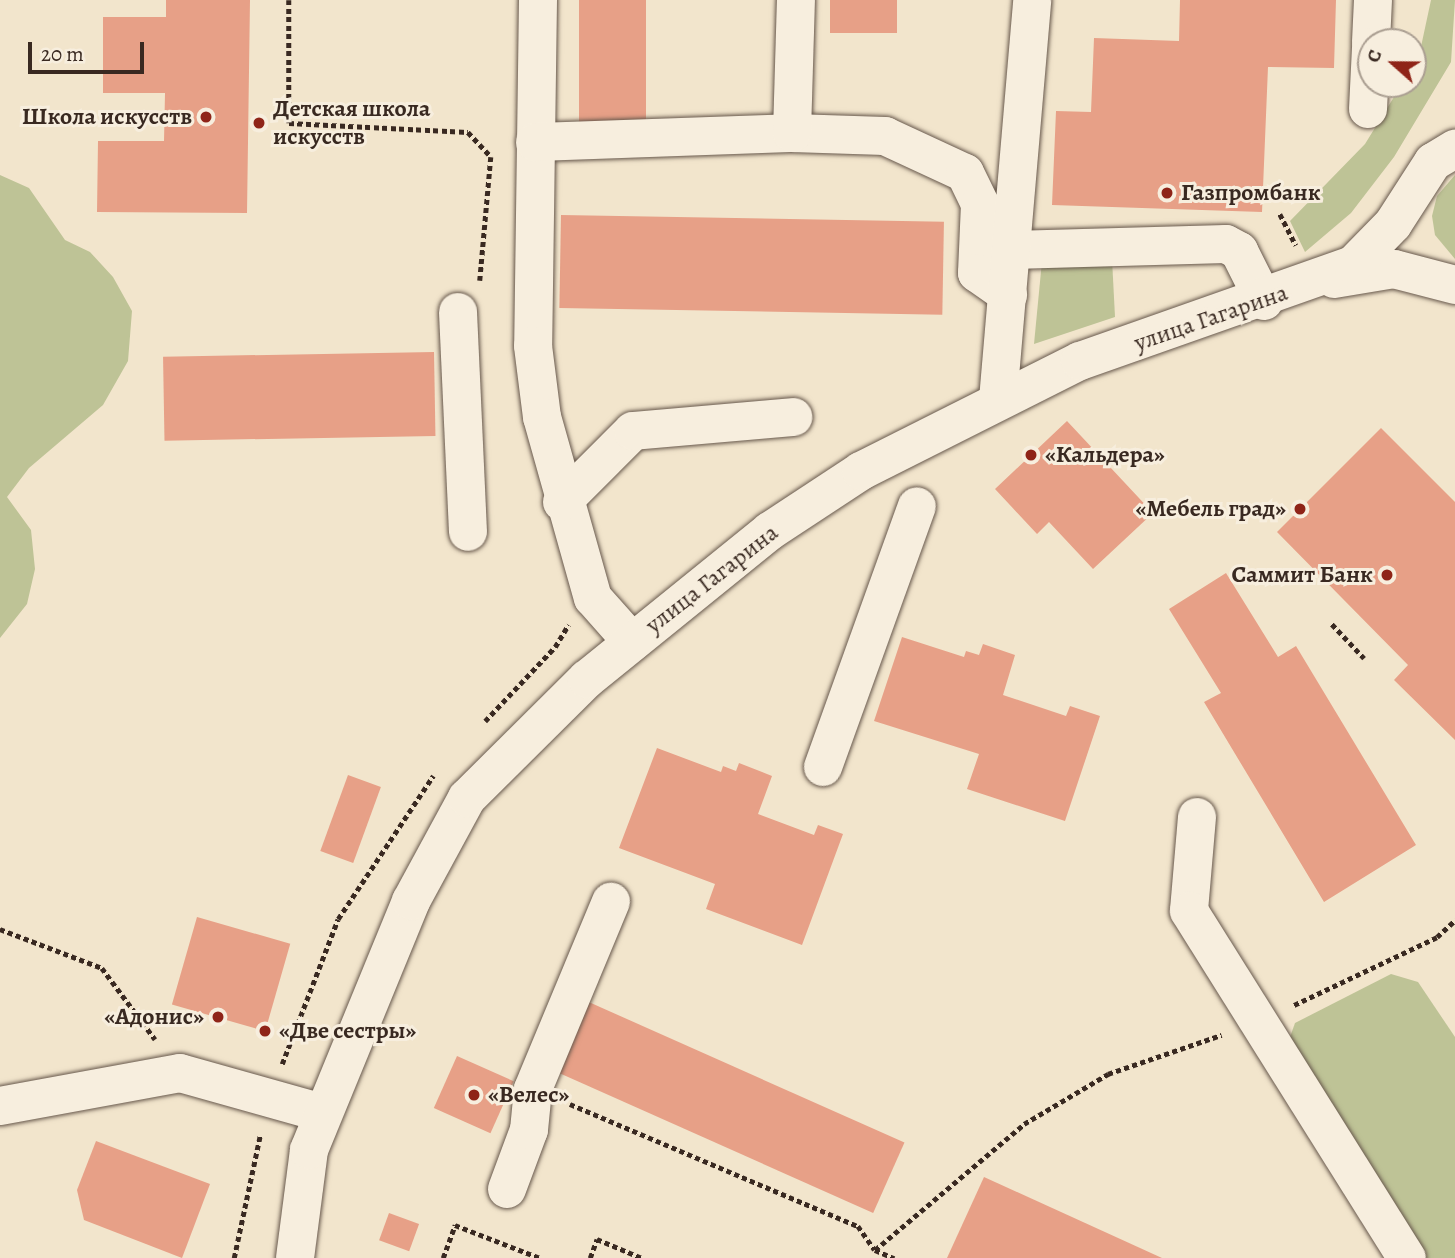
<!DOCTYPE html>
<meta charset="utf-8">
<style>
body{margin:0}
#map{position:relative;width:1455px;height:1258px;overflow:hidden;background:#f2e5cc;font-family:Alegreya,serif}
div>[style]{position:absolute}
.green>*{inset:0;background:#bec396}
.building>*{inset:0;background:#e7a087;transform-origin:0 0}
.path>*{height:4.5px;margin-top:-2.25px;transform-origin:0;background:repeating-linear-gradient(90deg,#392921 0 5px,transparent 0 8.5px)}
.roads{filter:drop-shadow(0 0 2px #67584c) drop-shadow(0 0 2px #67584c)}
.minor>*{height:38px;margin:-19px;padding:0 19px;transform-origin:19px;border-radius:19px;background:#f7eede}
.dots>*{width:19px;height:19px;translate:-50% -50%;box-sizing:border-box;border:4px solid #f7eede;border-radius:50%}
span{translate:-50% -50%;white-space:nowrap;text-align:center;line-height:1.15;-webkit-text-stroke:6px #f7eede;paint-order:stroke}
.poi-label{font-size:24px;color:#392921;font-weight:700}
.left{translate:0 -50%;text-align:left}
.right{translate:-100% -50%;text-align:right}
.street-label{font-size:24px;color:#392921}
.north{position:absolute;left:1357px;top:28px;width:70px;height:70px;box-sizing:border-box;background:#f7eede;border:2px solid #ab9f92;border-radius:50%;rotate:291deg;font-size:19px;font-weight:700;line-height:28px;text-align:center;color:#392921}
.north::after{content:'';display:block;margin:auto;width:24px;height:32px;background:#8f2418;clip-path:polygon(50% 0,100% 100%,50% 72%,0 100%)}
.scale{position:absolute;left:28px;top:42px;width:116px;height:32px;box-sizing:border-box;border:4px solid #392921;border-top:0;padding-left:9px;font-size:21px;line-height:24px;white-space:nowrap;color:#392921;-webkit-text-stroke:5px #f7eede;paint-order:stroke}
</style>
<div id="map">
<div class="green">
<i style="clip-path:polygon(1431px 0,1455px 0,1451px 62px,1394px 157px,1351px 213px,1305px 252px,1290px 221px,1365px 144px,1402px 84px,1413px 84px)"></i>
<i style="clip-path:polygon(0 175px,29px 188px,65px 240px,90px 252px,113px 277px,132px 311px,128px 361px,103px 405px,29px 468px,7px 497px,31px 530px,35px 569px,27px 604px,0 638px)"></i>
<i style="clip-path:polygon(1455px 175px,1455px 259px,1435px 235px,1432px 216px,1437px 196px)"></i>
<i style="clip-path:polygon(1112px 259px,1115px 317px,1034px 344px,1042px 261px)"></i>
<i style="clip-path:polygon(1391px 974px,1418px 982px,1455px 1037px,1455px 1258px,1422px 1258px,1289px 1040px,1295px 1023px)"></i>
</div>
<div class="building">
<i style="clip-path:polygon(166px 0,250px 0,247px 213px,97px 212px,98px 141px,164px 141px,165px 93px,103px 93px,103px 17px,166px 17px)"></i>
<i style="left:579px;top:0;width:67px;height:129px"></i>
<i style="left:830px;top:0;width:67px;height:33px"></i>
<i style="clip-path:polygon(1180px 0,1336px 0,1334px 68px,1268px 67px,1262px 212px,1052px 205px,1056px 111px,1091px 112px,1094px 38px,1179px 41px)"></i>
<i style="left:561px;top:215px;width:383px;height:93px;rotate:1deg"></i>
<i style="left:434px;top:352px;width:84px;height:271px;rotate:89deg"></i>
<i style="clip-path:polygon(1067px 421px,1153px 513px,1093px 569px,1049px 522px,1037px 534px,995px 489px)"></i>
<i style="clip-path:polygon(1381px 428px,1455px 502px,1455px 740px,1394px 680px,1408px 665px,1277px 532px)"></i>
<i style="clip-path:polygon(1226px 573px,1278px 657px,1296px 646px,1416px 845px,1324px 902px,1204px 702px,1221px 693px,1169px 609px)"></i>
<i style="clip-path:polygon(902px 637px,964px 657px,966px 651px,979px 655px,983px 644px,1015px 655px,1003px 695px,1066px 716px,1070px 706px,1100px 716px,1065px 821px,967px 789px,979px 754px,874px 721px)"></i>
<i style="clip-path:polygon(657px 748px,721px 772px,723px 766px,736px 771px,739px 763px,772px 776px,758px 814px,814px 835px,818px 825px,843px 834px,802px 945px,706px 909px,715px 884px,619px 848px)"></i>
<i style="left:348px;top:775px;width:35px;height:81px;rotate:20deg"></i>
<i style="left:197px;top:917px;width:97px;height:91px;rotate:16deg"></i>
<i style="left:582px;top:999px;width:353px;height:77px;rotate:24deg"></i>
<i style="left:457px;top:1056px;width:62px;height:57px;rotate:24deg"></i>
<i style="clip-path:polygon(96px 1141px,210px 1184px,182px 1258px,84px 1220px,77px 1190px)"></i>
<i style="clip-path:polygon(984px 1177px,1162px 1258px,947px 1258px)"></i>
<i style="left:389px;top:1213px;width:32px;height:29px;rotate:20deg"></i>
</div>
<div class="path">
<i style="left:289px;top:0;width:123px;rotate:90deg"></i>
<i style="left:289px;top:123px;width:179px;rotate:2.9deg"></i>
<i style="left:468px;top:132px;width:34px;rotate:47deg"></i>
<i style="left:491px;top:157px;width:124px;rotate:95.1deg"></i>
<i style="left:1280px;top:214px;width:35px;rotate:63deg"></i>
<i style="left:1332px;top:624px;width:47px;rotate:46.7deg"></i>
<i style="left:485px;top:721px;width:102px;rotate:-46.6deg"></i>
<i style="left:555px;top:647px;width:26px;rotate:-59deg"></i>
<i style="left:0;top:929px;width:109px;rotate:20.9deg"></i>
<i style="left:102px;top:968px;width:89px;rotate:53.3deg"></i>
<i style="left:1294px;top:1005px;width:158px;rotate:-25.4deg"></i>
<i style="left:1437px;top:937px;width:25px;rotate:-43deg"></i>
<i style="left:282px;top:1064px;width:155px;rotate:-68.9deg"></i>
<i style="left:338px;top:919px;width:172px;rotate:-56.4deg"></i>
<i style="left:570px;top:1104px;width:313px;rotate:23deg"></i>
<i style="left:858px;top:1226px;width:29px;rotate:55deg"></i>
<i style="left:875px;top:1250px;width:21px;rotate:23deg"></i>
<i style="left:875px;top:1250px;width:195px;rotate:-40.2deg"></i>
<i style="left:1024px;top:1124px;width:98px;rotate:-30.8deg"></i>
<i style="left:1108px;top:1074px;width:120px;rotate:-19deg"></i>
<i style="left:234px;top:1258px;width:125px;rotate:-78deg"></i>
<i style="left:443px;top:1258px;width:35px;rotate:-70deg"></i>
<i style="left:455px;top:1225px;width:91px;rotate:21.2deg"></i>
<i style="left:590px;top:1258px;width:20px;rotate:-70deg"></i>
<i style="left:597px;top:1239px;width:49px;rotate:22.9deg"></i>
</div>
<div class="roads">
<div class="minor">
<i style="left:538px;top:0;width:346px;rotate:90.8deg"></i>
<i style="left:533px;top:346px;width:72px;rotate:82.8deg"></i>
<i style="left:542px;top:417px;width:188px;rotate:74.3deg"></i>
<i style="left:593px;top:598px;width:59px;rotate:48.4deg"></i>
<i style="left:1371px;top:42px;width:42px;rotate:-87.3deg"></i>
<i style="left:1368px;top:109px;width:62px;rotate:-87.2deg"></i>
<i style="left:792px;top:133px;width:93px;rotate:1.8deg"></i>
<i style="left:885px;top:136px;width:88px;rotate:24.8deg"></i>
<i style="left:965px;top:173px;width:34px;rotate:64deg"></i>
<i style="left:980px;top:204px;width:69px;rotate:92.5deg"></i>
<i style="left:977px;top:273px;width:38px;rotate:35deg"></i>
<i style="left:535px;top:142px;width:257px;rotate:-2deg"></i>
<i style="left:792px;top:133px;width:133px;rotate:-88.3deg"></i>
<i style="left:1012px;top:250px;width:214px;rotate:-1.6deg"></i>
<i style="left:1226px;top:244px;width:15px;rotate:28deg"></i>
<i style="left:1239px;top:251px;width:56px;rotate:63.4deg"></i>
<i style="left:1334px;top:279px;width:61px;rotate:-9.5deg"></i>
<i style="left:1394px;top:269px;width:63px;rotate:14.7deg"></i>
<i style="left:458px;top:312px;width:220px;rotate:87.4deg"></i>
<i style="left:998px;top:400px;width:401px;rotate:-85.1deg"></i>
<i style="left:562px;top:502px;width:100px;rotate:-45deg"></i>
<i style="left:633px;top:431px;width:161px;rotate:-5deg"></i>
<i style="left:823px;top:767px;width:277px;rotate:-70.2deg"></i>
<i style="left:1197px;top:817px;width:94px;rotate:94.9deg"></i>
<i style="left:1189px;top:911px;width:410px;rotate:57.9deg"></i>
<i style="left:0;top:1106px;width:183px;rotate:-10.4deg"></i>
<i style="left:180px;top:1073px;width:148px;rotate:15.7deg"></i>
<i style="left:507px;top:1189px;width:63px;rotate:-69.6deg"></i>
<i style="left:529px;top:1130px;width:41px;rotate:-84.4deg"></i>
<i style="left:533px;top:1089px;width:203px;rotate:-67.4deg"></i>
<i style="left:295px;top:1258px;width:109px;rotate:-82.6deg"></i>
<i style="left:309px;top:1150px;width:269px;rotate:-67.7deg"></i>
<i style="left:411px;top:901px;width:117px;rotate:-61.5deg"></i>
<i style="left:467px;top:798px;width:169px;rotate:-44.8deg"></i>
<i style="left:587px;top:679px;width:235px;rotate:-39deg"></i>
<i style="left:770px;top:531px;width:109px;rotate:-33.4deg"></i>
<i style="left:861px;top:471px;width:245px;rotate:-26.7deg"></i>
<i style="left:1080px;top:361px;width:289px;rotate:-19.4deg"></i>
<i style="left:1353px;top:265px;width:57px;rotate:-45.7deg"></i>
<i style="left:1393px;top:224px;width:74px;rotate:-57.2deg"></i>
<i style="left:1433px;top:162px;width:26px;rotate:-31deg"></i>
</div>
</div>
<div class="dots">
<i style="left:206px;top:117px;background:#8f2418"></i>
<i style="left:259px;top:123px;background:#8f2418"></i>
<i style="left:1167px;top:193px;background:#8f2418"></i>
<i style="left:1031px;top:455px;background:#8f2418"></i>
<i style="left:1300px;top:509px;background:#8f2418"></i>
<i style="left:1387px;top:575px;background:#8f2418"></i>
<i style="left:218px;top:1017px;background:#8f2418"></i>
<i style="left:265px;top:1031px;background:#8f2418"></i>
<i style="left:474px;top:1095px;background:#8f2418"></i>
</div>
<div class="poi-label">
<span class="left" style="left:273px;top:123px">Детская школа<br>искусств</span>
<span class="right" style="left:192px;top:117px">Школа искусств</span>
<span class="left" style="left:1181px;top:193px">Газпромбанк</span>
<span class="left" style="left:1045px;top:455px">«Кальдера»</span>
<span class="right" style="left:1286px;top:509px">«Мебель град»</span>
<span class="right" style="left:1373px;top:575px">Саммит Банк</span>
<span class="right" style="left:204px;top:1017px">«Адонис»</span>
<span class="left" style="left:279px;top:1031px">«Две сестры»</span>
<span class="left" style="left:488px;top:1095px">«Велес»</span>
</div>
<div class="street-label">
<span style="left:1211px;top:318px;rotate:-19deg">улица Гагарина</span>
<span style="left:712px;top:579px;rotate:-38deg">улица Гагарина</span>
</div>
<div class="north">С</div>
<div class="scale">20 m</div>
</div>
